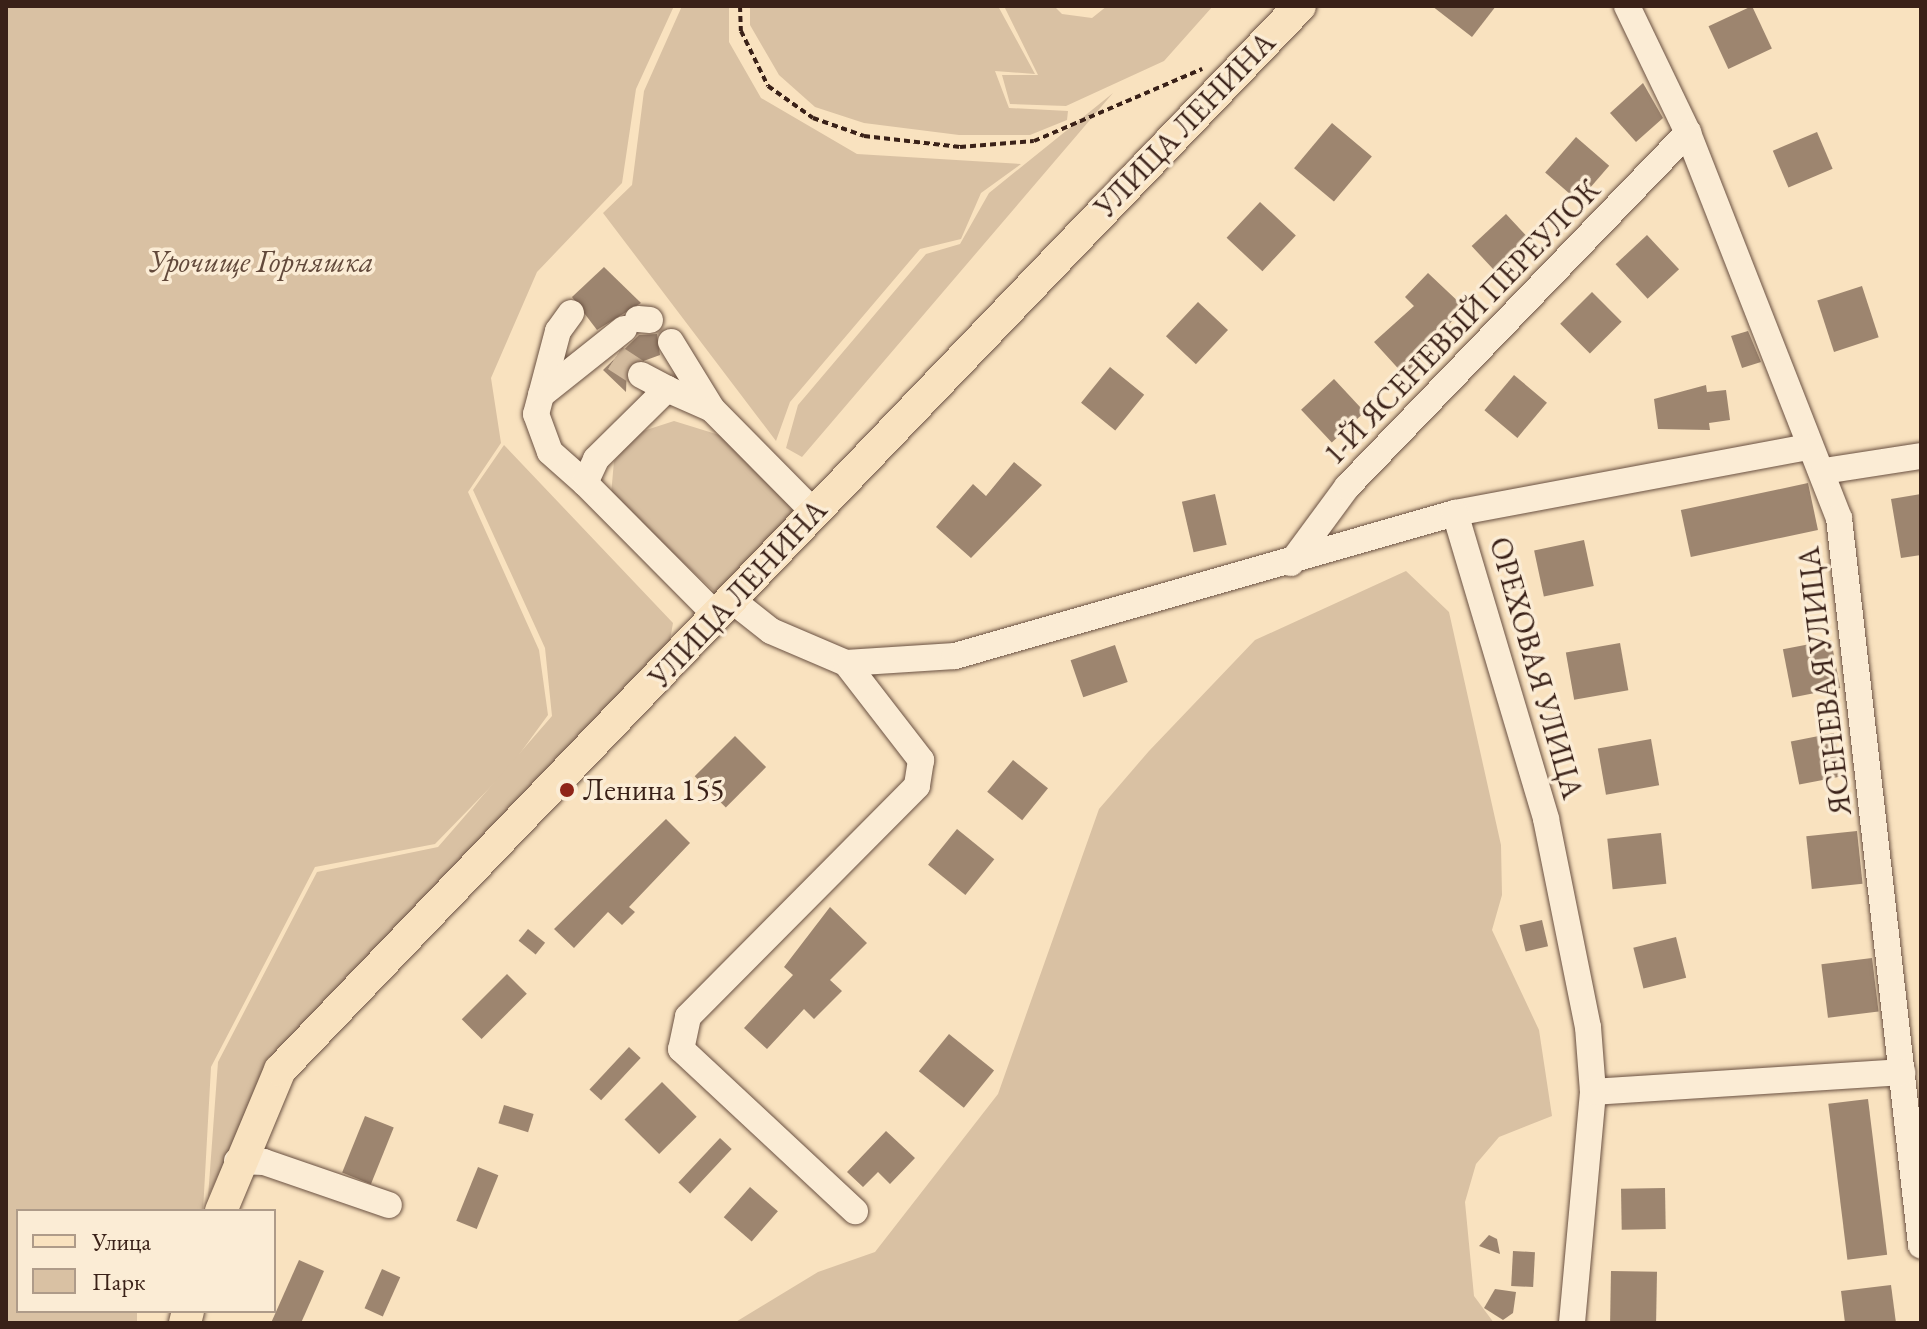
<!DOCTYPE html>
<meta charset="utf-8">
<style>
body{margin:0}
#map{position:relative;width:1927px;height:1329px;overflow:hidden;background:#f9e2bf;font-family:"EB Garamond",serif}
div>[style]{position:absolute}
.green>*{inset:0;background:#d9c1a3}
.building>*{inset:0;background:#9d856f;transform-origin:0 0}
.minor-tunnel>*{height:26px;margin-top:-13px;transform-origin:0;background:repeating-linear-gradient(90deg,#d3bb9e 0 26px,transparent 0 39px)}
.path>*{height:4px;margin-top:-2px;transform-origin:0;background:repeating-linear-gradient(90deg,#3a2118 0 6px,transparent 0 10px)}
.roads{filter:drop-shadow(0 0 2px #6a5142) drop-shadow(0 0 2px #6a5142)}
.minor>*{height:26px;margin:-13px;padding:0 13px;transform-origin:13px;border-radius:13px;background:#fbecd5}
.major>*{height:32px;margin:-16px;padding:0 16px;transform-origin:16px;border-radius:16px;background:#f9e2bf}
.dots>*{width:22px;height:22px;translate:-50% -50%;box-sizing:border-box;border:4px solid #fbecd5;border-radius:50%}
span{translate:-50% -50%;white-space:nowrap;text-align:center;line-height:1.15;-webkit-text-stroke:7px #fbecd5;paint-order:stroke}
.street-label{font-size:30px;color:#3a2118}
.park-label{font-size:30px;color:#62493b;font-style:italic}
.poi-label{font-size:30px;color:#3a2118}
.left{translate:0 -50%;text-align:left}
.frame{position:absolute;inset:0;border:8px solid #3a2118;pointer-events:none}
.legend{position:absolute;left:16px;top:1209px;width:260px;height:104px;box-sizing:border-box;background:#fbecd5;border:2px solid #ae9b89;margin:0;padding:10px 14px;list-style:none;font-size:24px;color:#3a2118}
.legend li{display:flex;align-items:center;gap:16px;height:40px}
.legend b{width:40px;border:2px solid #ae9b89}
</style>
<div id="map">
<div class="green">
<i style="clip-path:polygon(6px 6px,674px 6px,636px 89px,622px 183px,537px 272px,491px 378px,501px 443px,468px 492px,539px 650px,548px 715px,510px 767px,435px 844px,315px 867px,211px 1067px,203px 1211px,18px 1211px,18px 1311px,137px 1311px,137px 1323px,6px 1323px)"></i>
<i style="clip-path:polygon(682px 6px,729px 6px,729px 42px,761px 98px,857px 154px,1021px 164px,981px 193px,961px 239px,920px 249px,790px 402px,776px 441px,603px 213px,632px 185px,644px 91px)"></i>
<i style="clip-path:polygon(750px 6px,998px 6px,1035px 74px,995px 71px,1009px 108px,1068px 111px,1067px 120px,1030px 135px,959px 135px,864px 123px,815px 107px,779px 75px,750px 25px)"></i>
<i style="clip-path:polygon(1004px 6px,1054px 6px,1062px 14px,1092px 18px,1107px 6px,1213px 6px,1164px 61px,1066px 106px,1010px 104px,1002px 75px,1038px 75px)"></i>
<i style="clip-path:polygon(1113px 93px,802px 457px,786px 448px,798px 405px,926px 254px,960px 244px,989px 193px)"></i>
<i style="clip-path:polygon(674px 421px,729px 438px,790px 500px,794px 518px,732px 586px,715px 592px,611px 495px,614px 461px,637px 433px)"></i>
<i style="clip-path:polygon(504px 445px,673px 623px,669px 646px,266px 1073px,208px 1197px,218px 1062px,317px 872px,438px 847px,552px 716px,545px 648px,473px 490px)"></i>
<i style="clip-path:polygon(1406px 571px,1449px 612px,1501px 845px,1502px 895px,1492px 930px,1539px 1030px,1552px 1116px,1499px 1137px,1476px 1164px,1465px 1202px,1474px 1296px,1494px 1323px,734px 1323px,818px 1272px,875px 1252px,998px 1094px,1099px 809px,1149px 751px,1255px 640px)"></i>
</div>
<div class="building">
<i style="clip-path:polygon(1432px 6px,1496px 6px,1472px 37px)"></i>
<i style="left:1752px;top:6px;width:47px;height:48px;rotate:65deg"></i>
<i style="clip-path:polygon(1643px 83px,1663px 118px,1636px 142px,1610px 113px)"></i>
<i style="left:1332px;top:123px;width:52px;height:59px;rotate:40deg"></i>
<i style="left:1817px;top:132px;width:40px;height:48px;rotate:67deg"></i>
<i style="left:1576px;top:137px;width:44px;height:47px;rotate:41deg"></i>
<i style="left:1260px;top:202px;width:49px;height:49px;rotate:43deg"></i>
<i style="left:1506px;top:214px;width:38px;height:47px;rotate:47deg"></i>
<i style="left:1647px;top:235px;width:47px;height:43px;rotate:47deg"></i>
<i style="clip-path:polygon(604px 267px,641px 303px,597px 330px,572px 297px)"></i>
<i style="clip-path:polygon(1428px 273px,1464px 307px,1405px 376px,1374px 342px,1414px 306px,1405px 297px)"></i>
<i style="left:1862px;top:286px;width:54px;height:47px;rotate:72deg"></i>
<i style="left:1592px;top:292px;width:42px;height:45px;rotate:45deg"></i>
<i style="left:1198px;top:302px;width:41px;height:47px;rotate:43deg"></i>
<i style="clip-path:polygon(1748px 331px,1761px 362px,1742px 368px,1731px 336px)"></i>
<i style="clip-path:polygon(657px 334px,660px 355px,627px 367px,626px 392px,603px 370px,639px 335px)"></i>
<i style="left:1110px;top:367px;width:44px;height:46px;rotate:39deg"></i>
<i style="left:1514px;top:375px;width:43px;height:46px;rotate:40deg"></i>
<i style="left:1334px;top:379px;width:45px;height:45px;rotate:47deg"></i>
<i style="clip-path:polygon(1706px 385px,1707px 392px,1726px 390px,1730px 420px,1709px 423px,1710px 430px,1658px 429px,1654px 399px)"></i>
<i style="clip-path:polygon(1014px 462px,1042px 485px,971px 558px,936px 527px,973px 484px,986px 496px)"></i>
<i style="left:1808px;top:483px;width:48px;height:130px;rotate:78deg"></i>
<i style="left:1215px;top:494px;width:52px;height:34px;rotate:77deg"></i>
<i style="clip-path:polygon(1921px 494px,1921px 555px,1901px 558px,1891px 499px)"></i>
<i style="left:1584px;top:540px;width:47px;height:51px;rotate:78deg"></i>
<i style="left:1831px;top:640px;width:49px;height:49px;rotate:79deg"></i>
<i style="left:1620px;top:643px;width:48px;height:55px;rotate:80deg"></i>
<i style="left:1115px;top:645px;width:39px;height:47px;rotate:71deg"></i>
<i style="left:1834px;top:733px;width:44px;height:44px;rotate:79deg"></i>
<i style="left:735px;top:736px;width:44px;height:57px;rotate:45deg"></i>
<i style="left:1651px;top:739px;width:47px;height:54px;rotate:80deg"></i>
<i style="left:1013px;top:760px;width:45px;height:41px;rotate:39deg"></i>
<i style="clip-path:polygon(666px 819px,690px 843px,629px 907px,635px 912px,622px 925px,608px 912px,574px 948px,554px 929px)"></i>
<i style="left:957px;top:829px;width:48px;height:46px;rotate:39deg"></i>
<i style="left:1857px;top:831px;width:53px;height:51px;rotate:84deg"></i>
<i style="left:1661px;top:833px;width:51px;height:54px;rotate:84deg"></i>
<i style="clip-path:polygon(830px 907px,867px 943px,830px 980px,842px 991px,814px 1019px,804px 1009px,767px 1049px,744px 1028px,793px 975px,784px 967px)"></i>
<i style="left:1542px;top:920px;width:27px;height:23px;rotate:77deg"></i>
<i style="left:528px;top:929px;width:22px;height:15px;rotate:39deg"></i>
<i style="left:1676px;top:937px;width:42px;height:44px;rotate:76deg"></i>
<i style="left:1872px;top:958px;width:54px;height:51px;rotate:83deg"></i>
<i style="left:507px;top:974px;width:28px;height:64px;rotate:45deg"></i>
<i style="left:949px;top:1034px;width:58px;height:48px;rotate:39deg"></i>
<i style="left:629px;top:1047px;width:16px;height:58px;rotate:43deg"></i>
<i style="left:662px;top:1082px;width:49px;height:53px;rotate:45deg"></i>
<i style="left:1868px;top:1099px;width:157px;height:40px;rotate:83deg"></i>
<i style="left:504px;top:1105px;width:31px;height:19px;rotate:17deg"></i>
<i style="left:365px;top:1116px;width:31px;height:61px;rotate:22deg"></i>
<i style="clip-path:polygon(886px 1131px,915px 1158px,890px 1184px,878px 1172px,863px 1187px,847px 1172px)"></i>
<i style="left:720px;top:1138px;width:16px;height:61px;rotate:43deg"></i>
<i style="left:478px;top:1167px;width:22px;height:58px;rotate:22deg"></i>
<i style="left:750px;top:1187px;width:37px;height:40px;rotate:41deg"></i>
<i style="left:1665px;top:1188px;width:41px;height:44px;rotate:89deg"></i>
<i style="clip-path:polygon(1489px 1235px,1497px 1239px,1500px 1254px,1479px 1246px)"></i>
<i style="left:1513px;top:1251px;width:22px;height:35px;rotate:3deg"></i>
<i style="clip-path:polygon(299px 1260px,324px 1271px,301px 1323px,271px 1323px)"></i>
<i style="left:382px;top:1269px;width:20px;height:43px;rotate:24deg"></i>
<i style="left:1611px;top:1271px;width:46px;height:52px;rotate:1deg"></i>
<i style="clip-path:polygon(1891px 1285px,1896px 1323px,1845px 1323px,1841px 1291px)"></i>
<i style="clip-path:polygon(1495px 1289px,1516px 1292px,1513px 1313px,1503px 1320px,1484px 1308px)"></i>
</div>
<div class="minor-tunnel">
<i style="left:615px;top:358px;width:31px;rotate:33deg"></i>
</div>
<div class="path">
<i style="left:740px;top:6px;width:25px;rotate:88deg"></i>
<i style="left:741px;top:31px;width:61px;rotate:63.9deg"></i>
<i style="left:768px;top:86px;width:55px;rotate:35.4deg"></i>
<i style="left:813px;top:118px;width:54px;rotate:19.4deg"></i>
<i style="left:864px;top:136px;width:97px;rotate:6.5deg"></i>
<i style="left:960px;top:147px;width:74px;rotate:-4.6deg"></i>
<i style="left:1034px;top:141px;width:183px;rotate:-23.2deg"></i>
</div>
<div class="roads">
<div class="minor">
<i style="left:1627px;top:6px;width:141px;rotate:64.3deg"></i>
<i style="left:1688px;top:133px;width:414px;rotate:68.6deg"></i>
<i style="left:1839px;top:518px;width:732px;rotate:83.56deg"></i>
<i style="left:571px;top:313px;width:22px;rotate:126deg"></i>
<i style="left:558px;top:331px;width:86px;rotate:104.8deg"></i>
<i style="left:536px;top:414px;width:40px;rotate:69.8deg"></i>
<i style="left:550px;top:452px;width:47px;rotate:41.5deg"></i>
<i style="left:638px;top:319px;width:12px;rotate:5deg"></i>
<i style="left:671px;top:342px;width:79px;rotate:58.5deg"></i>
<i style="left:641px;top:375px;width:30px;rotate:28deg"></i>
<i style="left:541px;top:395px;width:106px;rotate:-38.5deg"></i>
<i style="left:1824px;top:471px;width:98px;rotate:-8.8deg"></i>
<i style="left:1455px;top:513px;width:359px;rotate:-10.6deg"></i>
<i style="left:1291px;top:563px;width:94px;rotate:-53.6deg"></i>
<i style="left:1347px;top:487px;width:492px;rotate:-46.1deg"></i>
<i style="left:733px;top:601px;width:48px;rotate:38.3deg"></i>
<i style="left:771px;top:631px;width:82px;rotate:23.1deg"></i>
<i style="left:846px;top:663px;width:123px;rotate:52.3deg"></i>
<i style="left:921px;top:760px;width:26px;rotate:99deg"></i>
<i style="left:917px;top:786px;width:325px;rotate:134.8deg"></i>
<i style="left:688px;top:1017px;width:33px;rotate:102deg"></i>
<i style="left:681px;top:1049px;width:238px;rotate:43deg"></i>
<i style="left:718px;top:617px;width:189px;rotate:-134.8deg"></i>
<i style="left:585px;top:483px;width:26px;rotate:-65deg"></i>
<i style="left:596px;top:459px;width:100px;rotate:-44.6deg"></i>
<i style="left:667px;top:389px;width:49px;rotate:24deg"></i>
<i style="left:712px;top:409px;width:146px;rotate:45.3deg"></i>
<i style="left:846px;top:663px;width:109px;rotate:-3.7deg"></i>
<i style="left:955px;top:656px;width:520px;rotate:-15.96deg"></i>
<i style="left:1455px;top:513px;width:319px;rotate:73.4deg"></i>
<i style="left:1546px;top:819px;width:212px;rotate:78.6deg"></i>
<i style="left:1588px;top:1027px;width:65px;rotate:85.6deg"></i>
<i style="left:1593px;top:1092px;width:232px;rotate:95.2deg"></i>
<i style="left:1593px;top:1092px;width:310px;rotate:-3.7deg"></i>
<i style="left:237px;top:1161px;width:27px;rotate:2deg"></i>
<i style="left:264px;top:1162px;width:132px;rotate:19deg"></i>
</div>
<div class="major">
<i style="left:221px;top:1211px;width:153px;rotate:-67.3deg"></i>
<i style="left:280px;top:1070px;width:1474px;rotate:-46.21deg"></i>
<i style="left:185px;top:1323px;width:12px;rotate:-76deg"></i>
</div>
</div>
<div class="dots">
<i style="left:567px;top:790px;background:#8f2418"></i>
</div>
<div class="street-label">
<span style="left:1185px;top:125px;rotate:-46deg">УЛИЦА ЛЕНИНА</span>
<span style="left:1462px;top:322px;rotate:-46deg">1-Й ЯСЕНЕВЫЙ ПЕРЕУЛОК</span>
<span style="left:738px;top:594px;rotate:-47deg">УЛИЦА ЛЕНИНА</span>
<span style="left:1536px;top:668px;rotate:74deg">ОРЕХОВАЯ УЛИЦА</span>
<span style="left:1825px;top:681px;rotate:-97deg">ЯСЕНЕВАЯ УЛИЦА</span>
</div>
<div class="park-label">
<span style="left:261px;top:262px">Урочище Горняшка</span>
</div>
<div class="poi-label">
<span class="left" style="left:583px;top:790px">Ленина 155</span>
</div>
<div class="frame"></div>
<ul class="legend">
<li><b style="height:10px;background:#f9e2bf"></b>Улица</li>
<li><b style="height:22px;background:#d9c1a3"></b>Парк</li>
</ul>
</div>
